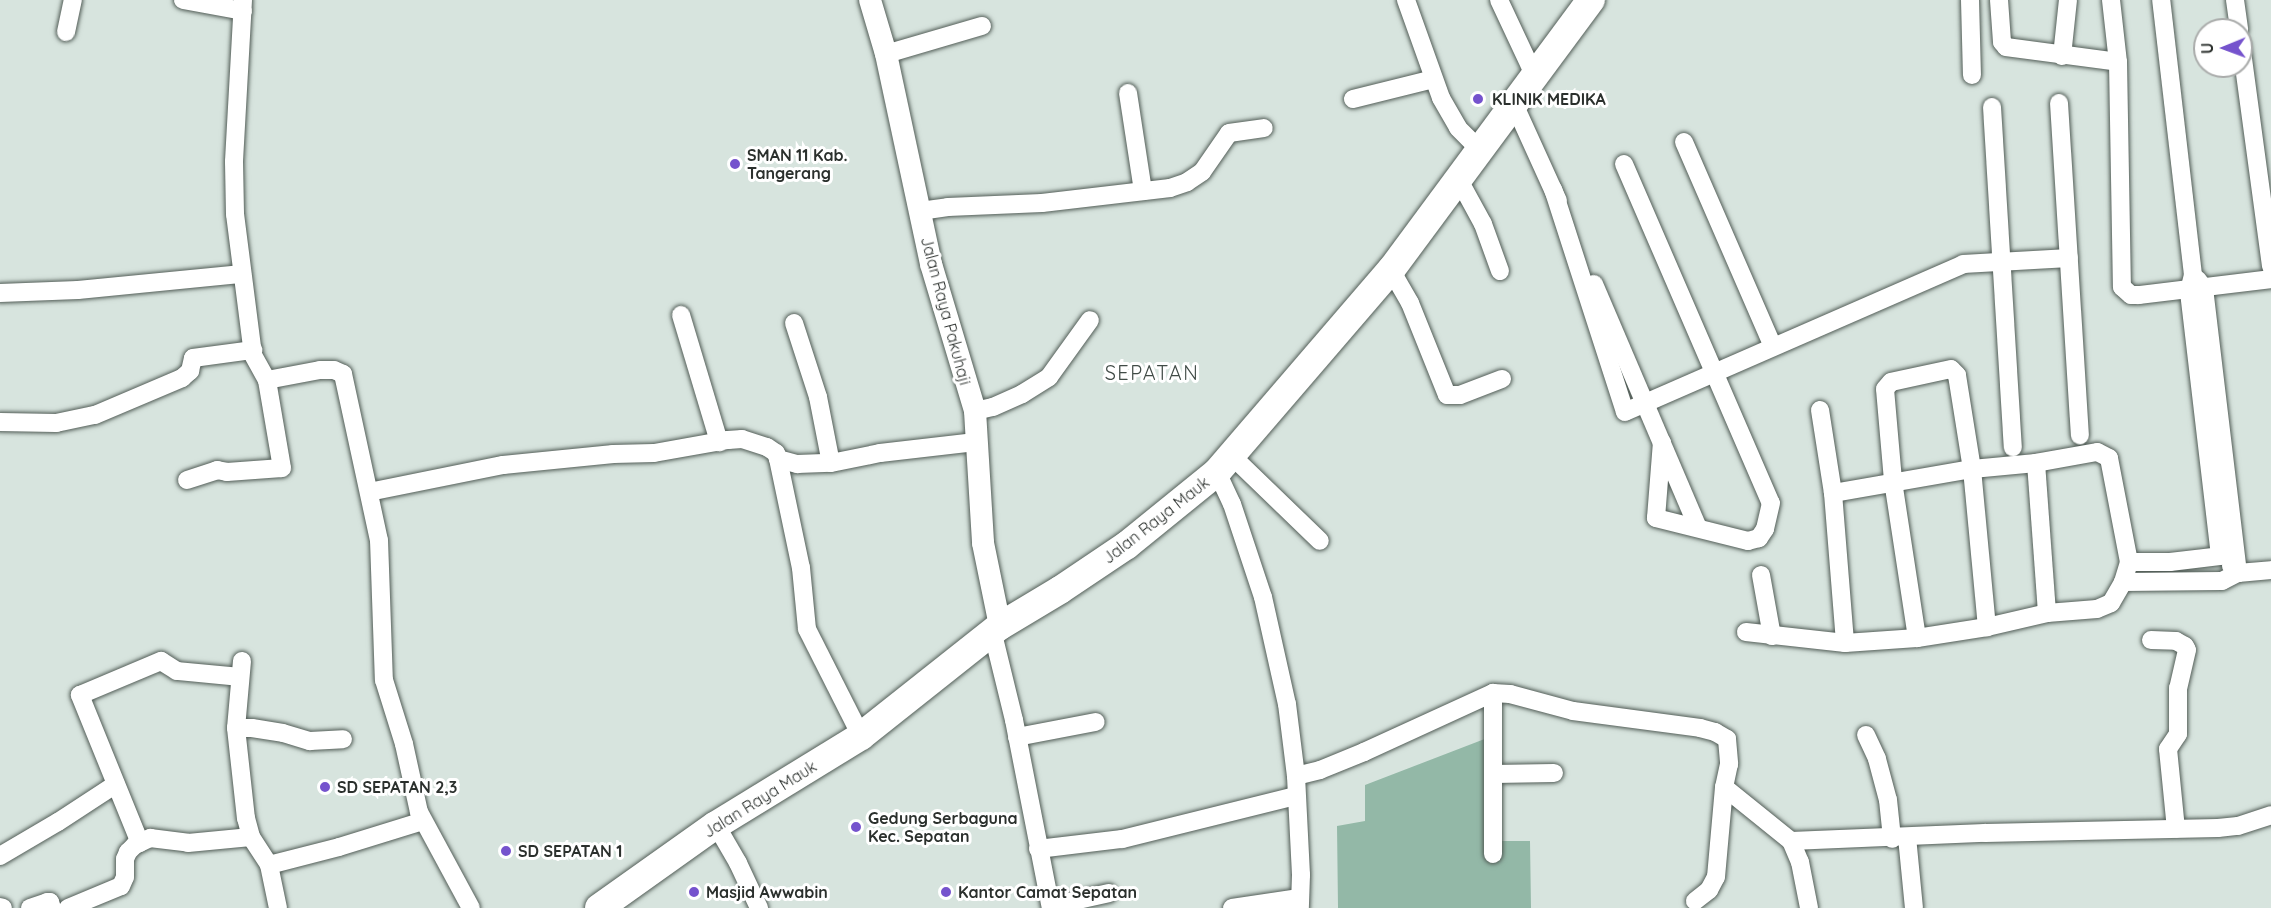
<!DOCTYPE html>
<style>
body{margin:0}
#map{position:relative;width:2271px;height:908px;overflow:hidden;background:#d7e4de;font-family:Quicksand,sans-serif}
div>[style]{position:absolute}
.green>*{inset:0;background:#93b8a7}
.roads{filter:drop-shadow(0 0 2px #525d57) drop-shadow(0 0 2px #525d57)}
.minor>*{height:18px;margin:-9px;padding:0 9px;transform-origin:9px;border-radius:9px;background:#fff}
.tertiary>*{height:22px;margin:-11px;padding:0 11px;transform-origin:11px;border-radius:11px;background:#fff}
.primary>*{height:28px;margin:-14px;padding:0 14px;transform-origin:14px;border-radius:14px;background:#fff}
.dots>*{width:16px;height:16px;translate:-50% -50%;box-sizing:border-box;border:3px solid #fff;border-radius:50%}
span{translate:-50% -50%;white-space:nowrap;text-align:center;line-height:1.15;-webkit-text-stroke:6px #fff;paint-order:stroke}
.poi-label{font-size:16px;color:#2b302d;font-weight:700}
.left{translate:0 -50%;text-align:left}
.street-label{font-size:16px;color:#2b302d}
.quarter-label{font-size:20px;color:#404b46;letter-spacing:1.5px}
.north{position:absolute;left:2193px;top:18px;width:60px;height:60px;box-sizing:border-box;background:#fff;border:2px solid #aaacab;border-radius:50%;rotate:269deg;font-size:16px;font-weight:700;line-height:24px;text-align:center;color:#2b302d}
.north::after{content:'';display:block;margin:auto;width:21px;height:27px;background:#7553cd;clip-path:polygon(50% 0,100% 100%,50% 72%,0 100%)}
</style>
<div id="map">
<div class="green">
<i style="clip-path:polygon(1495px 735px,1492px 841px,1530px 841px,1531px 908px,1338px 908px,1337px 826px,1365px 821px,1365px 785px)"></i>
</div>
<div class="roads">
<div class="minor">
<i style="left:183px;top:0;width:61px;rotate:10.4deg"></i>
<i style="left:243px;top:0;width:162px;rotate:93.2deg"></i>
<i style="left:234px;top:162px;width:52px;rotate:88.9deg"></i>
<i style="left:235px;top:214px;width:142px;rotate:82.7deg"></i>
<i style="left:253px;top:355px;width:29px;rotate:61deg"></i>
<i style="left:267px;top:380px;width:54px;rotate:-10.7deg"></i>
<i style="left:320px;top:370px;width:14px"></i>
<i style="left:334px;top:370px;width:10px;rotate:24deg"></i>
<i style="left:343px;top:374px;width:170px;rotate:77.8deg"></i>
<i style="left:379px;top:540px;width:140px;rotate:88deg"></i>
<i style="left:384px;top:680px;width:67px;rotate:72.6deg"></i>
<i style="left:404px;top:744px;width:70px;rotate:77.6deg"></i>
<i style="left:419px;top:812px;width:109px;rotate:61.6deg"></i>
<i style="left:1406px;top:0;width:104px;rotate:70.3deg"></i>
<i style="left:1441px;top:98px;width:34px;rotate:60deg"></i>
<i style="left:1458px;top:128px;width:33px;rotate:45deg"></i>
<i style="left:1499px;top:0;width:87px;rotate:64.9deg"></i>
<i style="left:1970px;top:0;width:75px;rotate:88.5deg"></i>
<i style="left:1999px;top:0;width:42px;rotate:85.9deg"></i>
<i style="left:2002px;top:42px;width:6px;rotate:51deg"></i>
<i style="left:2006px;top:47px;width:113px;rotate:7.6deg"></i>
<i style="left:2111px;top:0;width:62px;rotate:83.6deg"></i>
<i style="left:2118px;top:62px;width:225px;rotate:89deg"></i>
<i style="left:2122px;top:287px;width:12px;rotate:42deg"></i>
<i style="left:2131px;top:295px;width:8px"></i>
<i style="left:2139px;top:295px;width:133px;rotate:-6.9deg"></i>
<i style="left:2235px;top:0;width:30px;rotate:82deg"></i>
<i style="left:66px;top:32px;width:33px;rotate:-78deg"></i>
<i style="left:2241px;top:44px;width:224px;rotate:82.3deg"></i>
<i style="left:886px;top:54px;width:100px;rotate:-16.3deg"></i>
<i style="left:2062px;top:56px;width:56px;rotate:-83.9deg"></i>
<i style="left:1128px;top:93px;width:99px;rotate:81.3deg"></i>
<i style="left:1353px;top:99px;width:82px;rotate:-14deg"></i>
<i style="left:2059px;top:103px;width:333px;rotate:86.4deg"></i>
<i style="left:1515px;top:106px;width:104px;rotate:65.6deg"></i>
<i style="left:1992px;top:107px;width:341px;rotate:86.5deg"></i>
<i style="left:1684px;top:142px;width:223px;rotate:66.5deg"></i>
<i style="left:1624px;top:164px;width:369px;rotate:66.6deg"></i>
<i style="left:1771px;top:503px;width:27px;rotate:103deg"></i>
<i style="left:1765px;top:529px;width:11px;rotate:124deg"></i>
<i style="left:1759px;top:538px;width:11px;rotate:165deg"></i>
<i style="left:1748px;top:541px;width:95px;rotate:-166deg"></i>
<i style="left:1656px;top:518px;width:76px;rotate:-85.5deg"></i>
<i style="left:1459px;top:180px;width:50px;rotate:61.4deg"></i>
<i style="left:1483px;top:224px;width:50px;rotate:70.1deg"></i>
<i style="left:1553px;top:189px;width:234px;rotate:72.1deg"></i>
<i style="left:1625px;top:412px;width:369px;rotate:-23.6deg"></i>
<i style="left:1963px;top:264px;width:106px;rotate:-3.2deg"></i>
<i style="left:920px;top:211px;width:28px;rotate:-8deg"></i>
<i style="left:948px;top:207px;width:94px;rotate:-2.4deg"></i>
<i style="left:1042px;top:203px;width:129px;rotate:-6.7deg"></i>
<i style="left:1170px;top:188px;width:18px;rotate:-19deg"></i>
<i style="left:1187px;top:182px;width:18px;rotate:-34deg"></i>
<i style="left:1202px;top:172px;width:47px;rotate:-55.3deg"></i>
<i style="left:1229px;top:133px;width:35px;rotate:-8deg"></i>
<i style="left:1391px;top:270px;width:38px;rotate:60deg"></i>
<i style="left:1410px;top:303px;width:99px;rotate:68.1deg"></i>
<i style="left:1447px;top:395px;width:13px"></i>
<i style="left:1460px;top:395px;width:45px;rotate:-20.9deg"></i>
<i style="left:1594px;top:284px;width:265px;rotate:66.9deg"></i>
<i style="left:0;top:293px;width:78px;rotate:-2.2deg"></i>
<i style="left:78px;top:290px;width:165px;rotate:-5.6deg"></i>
<i style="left:681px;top:315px;width:133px;rotate:73.3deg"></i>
<i style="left:794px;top:323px;width:78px;rotate:72deg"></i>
<i style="left:818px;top:397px;width:67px;rotate:78.9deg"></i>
<i style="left:1820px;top:410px;width:84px;rotate:81.1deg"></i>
<i style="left:1833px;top:493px;width:150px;rotate:85.4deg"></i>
<i style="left:975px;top:411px;width:18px;rotate:-13deg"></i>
<i style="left:993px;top:407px;width:32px;rotate:-24deg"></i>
<i style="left:1022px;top:394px;width:32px;rotate:-32deg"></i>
<i style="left:1049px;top:377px;width:70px;rotate:-54.3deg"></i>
<i style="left:0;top:422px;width:56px;rotate:1deg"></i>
<i style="left:56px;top:423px;width:40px;rotate:-12deg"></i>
<i style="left:95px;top:415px;width:95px;rotate:-23deg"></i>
<i style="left:182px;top:378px;width:11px;rotate:-41deg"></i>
<i style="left:190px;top:371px;width:13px;rotate:-77deg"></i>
<i style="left:193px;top:358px;width:61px;rotate:-7.6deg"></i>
<i style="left:1232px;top:456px;width:122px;rotate:44deg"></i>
<i style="left:778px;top:459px;width:111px;rotate:78.1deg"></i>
<i style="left:801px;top:568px;width:61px;rotate:84.4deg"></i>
<i style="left:807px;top:629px;width:120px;rotate:63.2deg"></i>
<i style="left:2036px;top:463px;width:150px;rotate:85.8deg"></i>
<i style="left:1217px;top:472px;width:35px;rotate:65deg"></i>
<i style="left:1232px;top:504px;width:98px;rotate:71.6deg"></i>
<i style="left:1263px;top:597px;width:110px;rotate:77.4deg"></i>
<i style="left:1287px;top:704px;width:73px;rotate:82.9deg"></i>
<i style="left:1296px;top:776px;width:99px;rotate:87.1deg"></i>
<i style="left:1301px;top:875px;width:33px;rotate:92deg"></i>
<i style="left:187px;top:480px;width:32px;rotate:-18deg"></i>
<i style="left:217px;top:470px;width:10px;rotate:11deg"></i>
<i style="left:227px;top:472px;width:55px;rotate:-4.2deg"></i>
<i style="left:282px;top:468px;width:89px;rotate:-99.7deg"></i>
<i style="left:369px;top:492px;width:137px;rotate:-11.4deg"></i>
<i style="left:503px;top:465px;width:111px;rotate:-5.7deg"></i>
<i style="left:613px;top:454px;width:41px;rotate:-1.4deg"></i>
<i style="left:654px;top:453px;width:75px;rotate:-10deg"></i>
<i style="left:728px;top:440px;width:14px;rotate:-4deg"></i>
<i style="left:742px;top:439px;width:26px;rotate:18deg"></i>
<i style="left:767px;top:447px;width:11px;rotate:34deg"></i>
<i style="left:776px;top:453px;width:6px;rotate:72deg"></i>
<i style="left:778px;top:459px;width:20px;rotate:15deg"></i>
<i style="left:797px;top:464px;width:34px;rotate:-2deg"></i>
<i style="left:831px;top:463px;width:50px;rotate:-11.5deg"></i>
<i style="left:880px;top:453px;width:96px;rotate:-6.6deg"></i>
<i style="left:1833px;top:493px;width:141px;rotate:-9.8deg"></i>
<i style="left:1972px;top:469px;width:159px;rotate:84.6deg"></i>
<i style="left:2129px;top:562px;width:41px"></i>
<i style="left:2170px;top:562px;width:50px;rotate:-6.8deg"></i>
<i style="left:2220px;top:556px;width:267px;rotate:-96.7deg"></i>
<i style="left:2189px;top:291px;width:16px;rotate:-76deg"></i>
<i style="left:2193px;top:275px;width:277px;rotate:-96.6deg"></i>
<i style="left:2231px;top:566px;width:10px;rotate:45deg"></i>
<i style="left:2238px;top:573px;width:33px;rotate:-5deg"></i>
<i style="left:1761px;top:575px;width:62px;rotate:79.8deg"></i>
<i style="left:2123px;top:582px;width:99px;rotate:-0.6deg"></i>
<i style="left:2222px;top:581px;width:18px;rotate:-27deg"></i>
<i style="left:2238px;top:573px;width:287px;rotate:-96.8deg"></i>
<i style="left:2204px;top:288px;width:11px;rotate:-128deg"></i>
<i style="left:1746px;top:632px;width:100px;rotate:6.3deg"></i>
<i style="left:1845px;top:643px;width:72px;rotate:-4deg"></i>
<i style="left:1917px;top:638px;width:71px;rotate:-8.9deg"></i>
<i style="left:1987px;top:627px;width:62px;rotate:-13.1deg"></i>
<i style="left:2047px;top:613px;width:50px;rotate:-4.6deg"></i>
<i style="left:2097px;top:609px;width:15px;rotate:-23deg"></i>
<i style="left:2111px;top:603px;width:24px;rotate:-60deg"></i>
<i style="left:2123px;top:582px;width:21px;rotate:-73deg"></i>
<i style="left:2129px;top:562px;width:106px;rotate:-100.9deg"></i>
<i style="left:2109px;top:458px;width:13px;rotate:-153deg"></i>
<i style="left:2097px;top:452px;width:62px;rotate:169.8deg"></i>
<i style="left:2036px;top:463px;width:64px;rotate:174.6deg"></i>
<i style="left:1972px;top:469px;width:95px;rotate:-99.1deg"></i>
<i style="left:1957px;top:375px;width:8px;rotate:-135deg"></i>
<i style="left:1951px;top:369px;width:61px;rotate:167.8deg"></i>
<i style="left:1891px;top:382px;width:9px;rotate:131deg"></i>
<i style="left:1885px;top:389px;width:92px;rotate:85deg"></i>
<i style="left:1893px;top:481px;width:159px;rotate:81.3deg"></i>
<i style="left:993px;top:634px;width:89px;rotate:76.3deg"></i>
<i style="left:1014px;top:720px;width:192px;rotate:78.9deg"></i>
<i style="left:2151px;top:640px;width:25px;rotate:2deg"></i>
<i style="left:2176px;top:641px;width:10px;rotate:29deg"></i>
<i style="left:2185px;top:646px;width:4px;rotate:63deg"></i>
<i style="left:2187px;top:650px;width:39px;rotate:103deg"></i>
<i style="left:2178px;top:688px;width:46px;rotate:90deg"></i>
<i style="left:2178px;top:734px;width:18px;rotate:124deg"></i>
<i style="left:2168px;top:749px;width:80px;rotate:84.3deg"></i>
<i style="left:242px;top:661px;width:67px;rotate:95.1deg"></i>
<i style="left:236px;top:728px;width:91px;rotate:83.7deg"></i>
<i style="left:246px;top:818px;width:20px;rotate:75deg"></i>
<i style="left:251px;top:837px;width:33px;rotate:57deg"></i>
<i style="left:269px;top:865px;width:44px;rotate:78.2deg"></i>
<i style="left:236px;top:728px;width:16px"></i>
<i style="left:252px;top:728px;width:31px;rotate:9deg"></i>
<i style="left:283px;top:733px;width:28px;rotate:17deg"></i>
<i style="left:310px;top:741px;width:33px;rotate:-3deg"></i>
<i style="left:1866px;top:735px;width:26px;rotate:65deg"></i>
<i style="left:1877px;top:759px;width:42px;rotate:75deg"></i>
<i style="left:1888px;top:800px;width:39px;rotate:84deg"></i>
<i style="left:1017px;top:737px;width:80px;rotate:-10.8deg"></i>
<i style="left:1494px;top:774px;width:60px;rotate:-1deg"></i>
<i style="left:1296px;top:776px;width:25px;rotate:-14deg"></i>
<i style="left:1320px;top:770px;width:48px;rotate:-22.2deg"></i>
<i style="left:1364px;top:752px;width:142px;rotate:-24.6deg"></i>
<i style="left:1493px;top:693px;width:17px;rotate:3deg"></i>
<i style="left:1510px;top:694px;width:65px;rotate:15.1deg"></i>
<i style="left:1573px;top:711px;width:128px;rotate:7.6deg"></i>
<i style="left:1700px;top:728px;width:16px;rotate:15deg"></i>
<i style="left:1715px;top:732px;width:14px;rotate:30deg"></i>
<i style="left:1727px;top:739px;width:25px;rotate:85deg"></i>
<i style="left:1729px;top:764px;width:24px;rotate:102deg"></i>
<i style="left:1724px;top:787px;width:86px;rotate:38.9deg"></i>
<i style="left:1791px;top:841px;width:23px;rotate:67deg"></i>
<i style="left:1800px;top:862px;width:47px;rotate:78.9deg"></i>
<i style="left:716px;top:825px;width:44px;rotate:59.9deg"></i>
<i style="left:738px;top:863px;width:50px;rotate:65deg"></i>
<i style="left:1907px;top:837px;width:71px;rotate:84.4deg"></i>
<i style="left:1791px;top:841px;width:194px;rotate:-2.4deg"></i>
<i style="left:1985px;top:833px;width:233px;rotate:-1.2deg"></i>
<i style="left:2218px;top:828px;width:20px;rotate:-6deg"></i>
<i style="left:2238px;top:826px;width:35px;rotate:-18deg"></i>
<i style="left:140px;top:843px;width:160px;rotate:-112.1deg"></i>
<i style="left:80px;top:695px;width:88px;rotate:-22.8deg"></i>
<i style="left:161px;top:661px;width:19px;rotate:32deg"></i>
<i style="left:177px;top:671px;width:63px;rotate:5.4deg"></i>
<i style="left:1038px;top:849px;width:85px;rotate:-6.8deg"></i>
<i style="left:1122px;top:839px;width:179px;rotate:-13.9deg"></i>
<i style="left:1493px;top:854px;width:161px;rotate:-90deg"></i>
<i style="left:0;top:856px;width:67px;rotate:-30.4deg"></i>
<i style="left:58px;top:822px;width:69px;rotate:-33.2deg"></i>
<i style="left:269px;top:865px;width:72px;rotate:-14.4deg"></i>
<i style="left:339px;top:847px;width:88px;rotate:-17.2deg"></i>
<i style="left:1695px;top:901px;width:18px;rotate:-38deg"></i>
<i style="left:1709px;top:890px;width:15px;rotate:-62deg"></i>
<i style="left:1716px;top:877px;width:90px;rotate:-84.9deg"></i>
<i style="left:1051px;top:906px;width:59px;rotate:-12.6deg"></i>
<i style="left:0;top:907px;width:3px;rotate:18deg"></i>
<i style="left:30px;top:908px;width:18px;rotate:-19deg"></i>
<i style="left:47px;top:902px;width:3px"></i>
<i style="left:50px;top:902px;width:6px;rotate:72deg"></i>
<i style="left:68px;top:908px;width:57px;rotate:-22.5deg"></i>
<i style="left:121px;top:886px;width:10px;rotate:-66deg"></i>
<i style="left:125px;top:877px;width:18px;rotate:-90deg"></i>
<i style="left:125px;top:859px;width:8px;rotate:-67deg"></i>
<i style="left:128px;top:852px;width:10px;rotate:-45deg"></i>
<i style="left:135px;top:845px;width:17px;rotate:-25deg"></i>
<i style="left:150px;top:838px;width:38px;rotate:7deg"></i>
<i style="left:188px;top:843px;width:63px;rotate:-5.4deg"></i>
<i style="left:1232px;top:908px;width:68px;rotate:-8.5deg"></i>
</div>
<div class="tertiary">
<i style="left:870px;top:0;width:56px;rotate:73.5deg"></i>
<i style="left:886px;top:54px;width:215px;rotate:77.9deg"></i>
<i style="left:931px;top:264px;width:153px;rotate:73.3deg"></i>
<i style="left:975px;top:411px;width:132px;rotate:86.5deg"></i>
<i style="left:983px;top:543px;width:85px;rotate:78.4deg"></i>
</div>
<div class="primary">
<i style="left:599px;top:908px;width:143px;rotate:-35.4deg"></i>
<i style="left:716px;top:825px;width:170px;rotate:-31.5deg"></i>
<i style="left:861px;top:736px;width:177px;rotate:-38.4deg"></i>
<i style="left:1000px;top:626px;width:70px;rotate:-31deg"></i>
<i style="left:1060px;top:590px;width:81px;rotate:-33.9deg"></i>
<i style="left:1127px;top:545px;width:116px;rotate:-39deg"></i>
<i style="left:1217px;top:472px;width:267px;rotate:-49.3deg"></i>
<i style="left:1391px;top:270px;width:336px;rotate:-53.5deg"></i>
</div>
</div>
<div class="dots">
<i style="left:1478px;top:99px;background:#7553cd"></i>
<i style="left:735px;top:164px;background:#7553cd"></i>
<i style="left:325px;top:787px;background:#7553cd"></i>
<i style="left:856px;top:827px;background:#7553cd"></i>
<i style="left:506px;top:851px;background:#7553cd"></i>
<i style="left:694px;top:892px;background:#7553cd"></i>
<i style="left:946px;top:892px;background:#7553cd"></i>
</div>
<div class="poi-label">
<span class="left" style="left:1492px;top:99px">KLINIK MEDIKA</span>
<span class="left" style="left:747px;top:164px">SMAN 11 Kab.<br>Tangerang</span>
<span class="left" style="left:337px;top:787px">SD SEPATAN 2,3</span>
<span class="left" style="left:868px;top:827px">Gedung Serbaguna<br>Kec. Sepatan</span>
<span class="left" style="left:518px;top:851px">SD SEPATAN 1</span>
<span class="left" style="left:706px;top:892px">Masjid Awwabin</span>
<span class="left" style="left:958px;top:892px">Kantor Camat Sepatan</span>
</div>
<div class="street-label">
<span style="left:946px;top:311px;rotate:75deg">Jalan Raya Pakuhaji</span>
<span style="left:1156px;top:520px;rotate:-38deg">Jalan Raya Mauk</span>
<span style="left:760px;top:799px;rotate:-32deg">Jalan Raya Mauk</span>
</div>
<div class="quarter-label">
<span style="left:1152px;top:372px">SEPATAN</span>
</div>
<div class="north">U</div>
</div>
